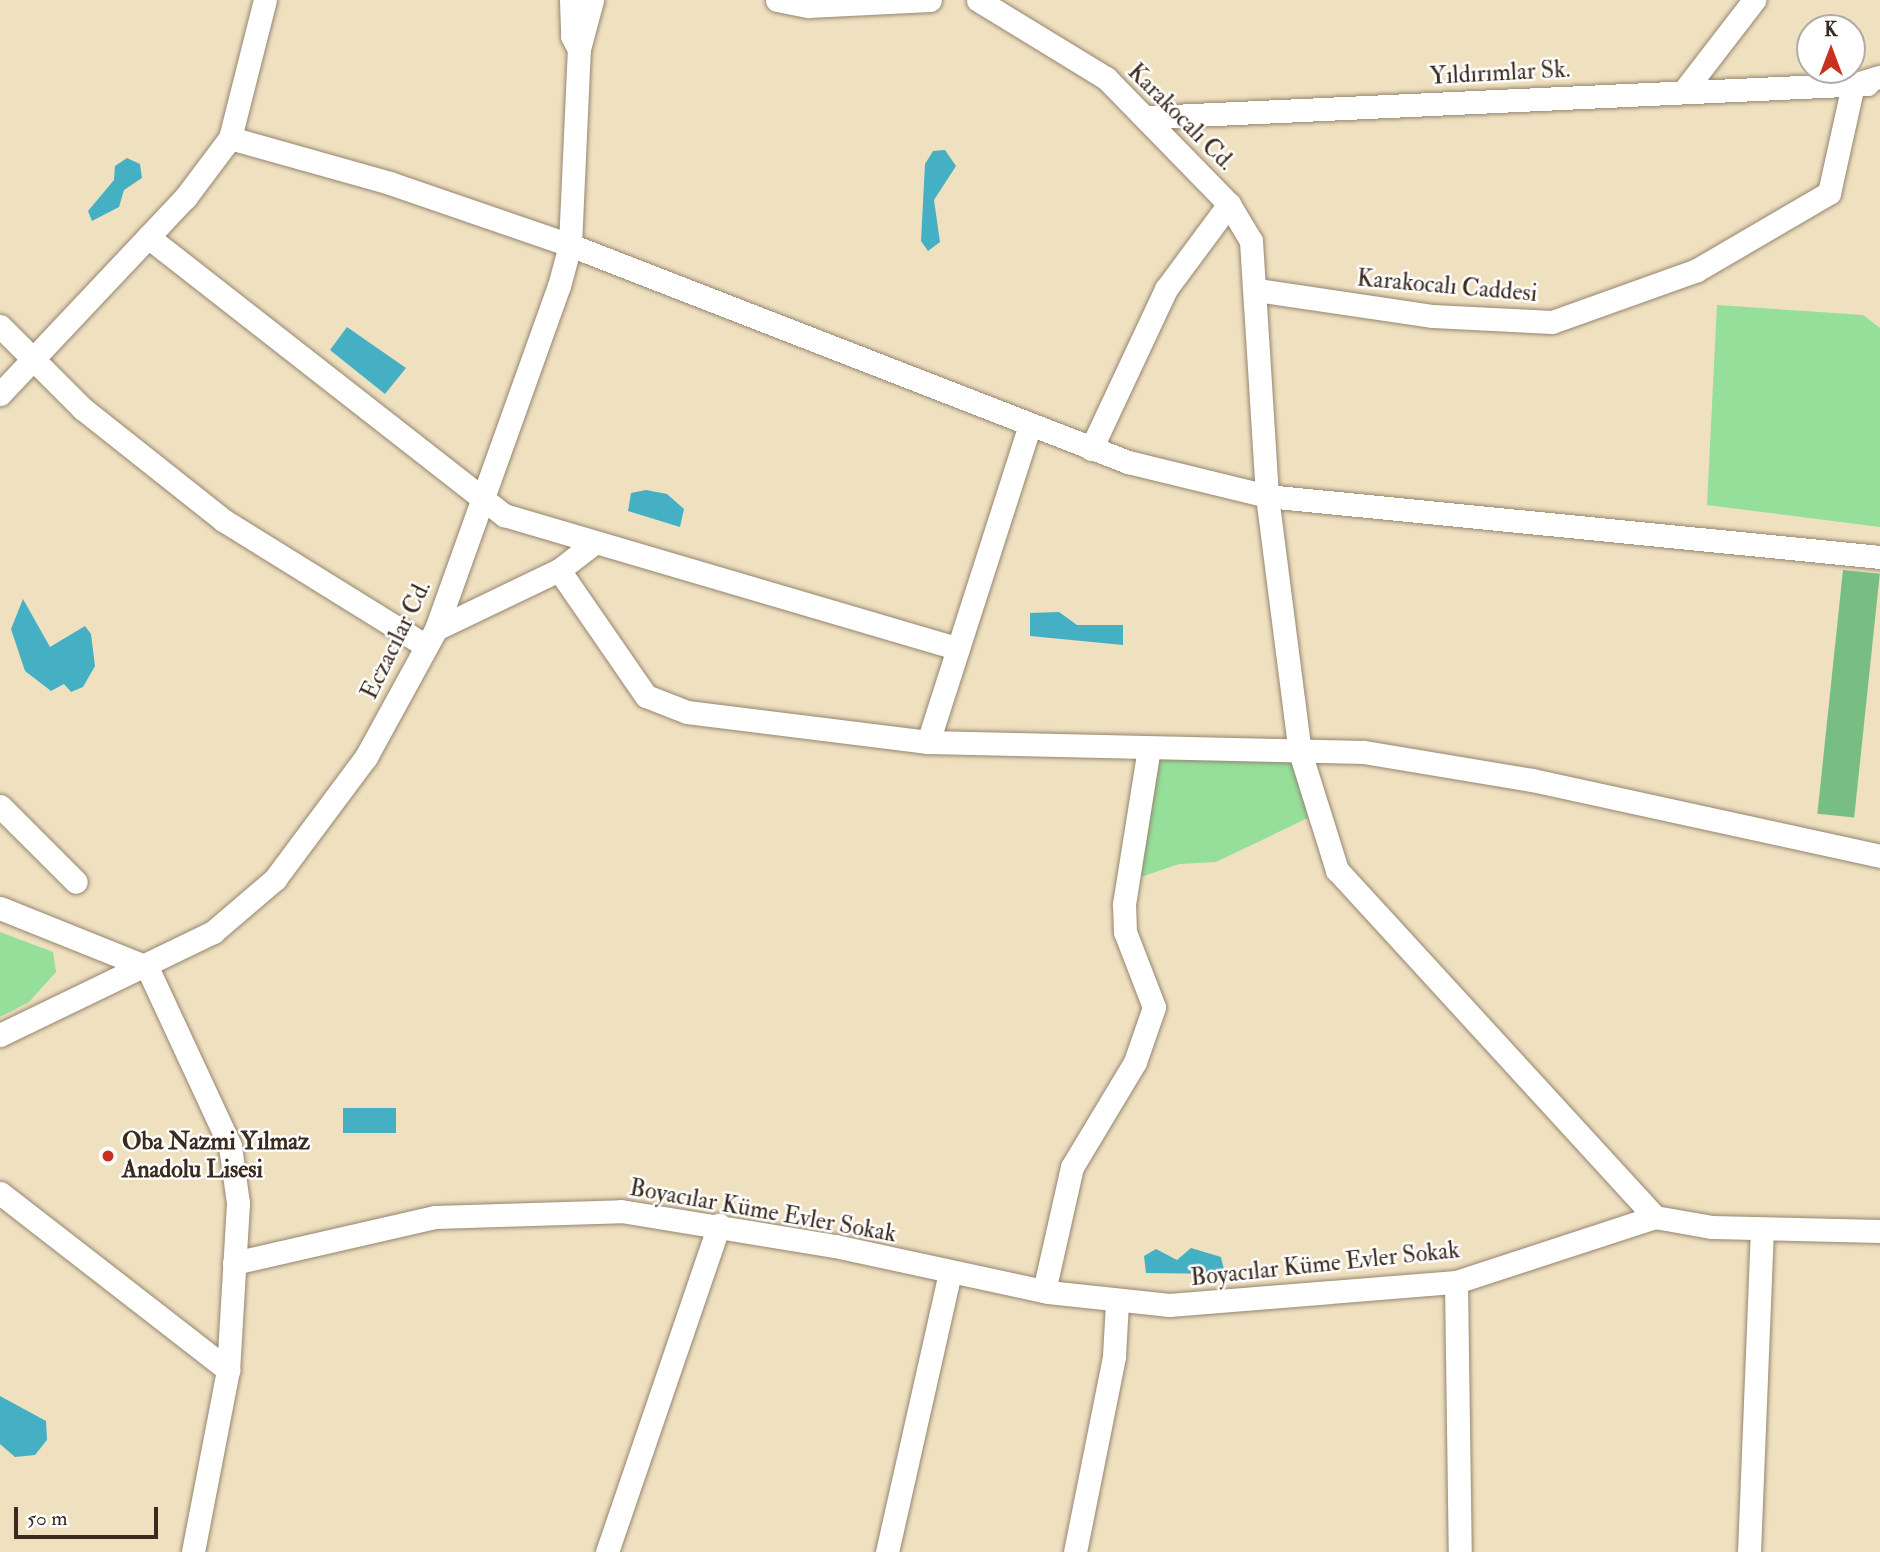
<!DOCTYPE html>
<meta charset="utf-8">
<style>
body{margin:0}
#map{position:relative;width:1880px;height:1552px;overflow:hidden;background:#efe0c0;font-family:"IM FELL Double Pica",serif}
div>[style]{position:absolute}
.green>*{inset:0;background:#95df9b}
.forest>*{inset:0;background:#78be83;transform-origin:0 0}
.water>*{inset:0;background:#45b0c3;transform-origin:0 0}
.roads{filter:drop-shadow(0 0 2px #95856f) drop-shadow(0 0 2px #95856f)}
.street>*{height:23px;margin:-11.5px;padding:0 11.5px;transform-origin:11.5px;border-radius:11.5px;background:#fff}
.dots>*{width:19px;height:19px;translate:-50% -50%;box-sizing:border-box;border:4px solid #fff;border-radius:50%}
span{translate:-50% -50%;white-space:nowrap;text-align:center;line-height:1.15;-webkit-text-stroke:5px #fff;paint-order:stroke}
.street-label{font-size:24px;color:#3b2a1e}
.poi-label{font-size:24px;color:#3b2a1e;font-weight:700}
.left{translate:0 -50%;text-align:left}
.north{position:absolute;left:1796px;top:14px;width:70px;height:70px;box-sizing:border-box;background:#fff;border:2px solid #b1aaa5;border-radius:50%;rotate:0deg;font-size:19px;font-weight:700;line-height:28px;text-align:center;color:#3b2a1e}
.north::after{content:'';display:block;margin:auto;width:24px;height:32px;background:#c8321e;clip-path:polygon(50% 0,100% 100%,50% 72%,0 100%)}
.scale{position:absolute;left:14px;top:1507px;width:144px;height:32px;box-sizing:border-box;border:4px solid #3b2a1e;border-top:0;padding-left:9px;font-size:21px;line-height:24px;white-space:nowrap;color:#3b2a1e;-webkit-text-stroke:5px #fff;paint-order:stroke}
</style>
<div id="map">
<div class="green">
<i style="clip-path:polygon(1717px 305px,1863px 315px,1880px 328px,1880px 527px,1707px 505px)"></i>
<i style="clip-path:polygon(1154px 754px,1296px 757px,1314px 815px,1216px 862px,1179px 864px,1132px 880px)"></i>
<i style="clip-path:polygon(0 932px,53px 952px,56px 972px,29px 1002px,0 1017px)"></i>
</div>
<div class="forest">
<i style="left:1843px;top:570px;width:37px;height:245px;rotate:6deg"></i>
</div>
<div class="water">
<i style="clip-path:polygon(945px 150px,956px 166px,934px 200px,940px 242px,928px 251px,921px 241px,925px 164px,933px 151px)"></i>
<i style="clip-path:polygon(127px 158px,140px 164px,142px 178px,124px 190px,119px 207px,92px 221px,88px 211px,114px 180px,115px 166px)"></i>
<i style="clip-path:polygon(347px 327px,406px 368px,385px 394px,330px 350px)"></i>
<i style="clip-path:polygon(646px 490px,667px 494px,684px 509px,680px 527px,628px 511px,631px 493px)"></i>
<i style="clip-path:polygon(23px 599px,50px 647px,85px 626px,91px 634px,95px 666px,83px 687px,71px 692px,64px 684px,51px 691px,25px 671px,11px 629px)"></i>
<i style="clip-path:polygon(1059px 612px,1077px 625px,1123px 625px,1123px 645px,1030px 636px,1030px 613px)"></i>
<i style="left:343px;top:1108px;width:53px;height:25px"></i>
<i style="clip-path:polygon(1191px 1248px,1221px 1257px,1225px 1274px,1146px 1273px,1144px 1256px,1156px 1249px,1177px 1260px)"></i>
<i style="clip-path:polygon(0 1396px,46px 1421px,47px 1440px,35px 1455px,15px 1457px,0 1444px)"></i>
</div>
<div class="roads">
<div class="street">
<i style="left:571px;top:0;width:36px;rotate:88deg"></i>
<i style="left:572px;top:36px;width:15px;rotate:62deg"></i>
<i style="left:579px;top:49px;width:51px;rotate:-75.1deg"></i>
<i style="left:777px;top:0;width:32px;rotate:11deg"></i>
<i style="left:808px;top:6px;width:122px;rotate:-2.8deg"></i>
<i style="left:978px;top:0;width:150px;rotate:31.4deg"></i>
<i style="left:1106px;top:78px;width:176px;rotate:45.7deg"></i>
<i style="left:1229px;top:204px;width:43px;rotate:59.3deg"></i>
<i style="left:1251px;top:241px;width:256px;rotate:86.4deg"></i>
<i style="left:1267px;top:496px;width:258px;rotate:82.7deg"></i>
<i style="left:1300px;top:752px;width:124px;rotate:72.6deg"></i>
<i style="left:1337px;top:870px;width:471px;rotate:47.5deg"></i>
<i style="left:1655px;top:1217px;width:58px;rotate:10deg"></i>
<i style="left:1712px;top:1227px;width:168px;rotate:1.4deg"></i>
<i style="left:1684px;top:91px;width:115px;rotate:-52.4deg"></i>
<i style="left:1150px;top:117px;width:718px;rotate:-2.64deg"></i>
<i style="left:230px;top:138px;width:166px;rotate:15.7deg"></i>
<i style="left:390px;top:183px;width:190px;rotate:19deg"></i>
<i style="left:570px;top:245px;width:599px;rotate:21.25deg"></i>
<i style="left:1128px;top:462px;width:143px;rotate:13.7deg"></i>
<i style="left:1267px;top:496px;width:616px;rotate:5.68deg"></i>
<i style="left:148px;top:237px;width:452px;rotate:38deg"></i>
<i style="left:504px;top:515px;width:473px;rotate:16.4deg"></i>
<i style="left:1257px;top:290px;width:178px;rotate:8.4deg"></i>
<i style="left:1433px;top:316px;width:119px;rotate:2.9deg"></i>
<i style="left:1552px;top:322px;width:154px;rotate:-19.7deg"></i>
<i style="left:1697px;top:270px;width:153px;rotate:-30.3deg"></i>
<i style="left:1829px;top:193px;width:111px;rotate:-77.5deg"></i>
<i style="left:1853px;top:85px;width:28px;rotate:-17deg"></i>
<i style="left:0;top:326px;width:117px;rotate:45deg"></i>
<i style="left:83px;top:409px;width:179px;rotate:38.4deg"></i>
<i style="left:223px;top:520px;width:239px;rotate:31.8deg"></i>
<i style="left:0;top:394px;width:270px;rotate:-46.7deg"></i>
<i style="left:185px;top:198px;width:75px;rotate:-53.1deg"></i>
<i style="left:230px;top:138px;width:142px;rotate:-75.8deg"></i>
<i style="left:1091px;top:449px;width:177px;rotate:-64.9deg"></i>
<i style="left:1166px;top:289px;width:106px;rotate:-53.5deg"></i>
<i style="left:559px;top:570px;width:153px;rotate:55.4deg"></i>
<i style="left:646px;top:696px;width:44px;rotate:21.3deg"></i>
<i style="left:687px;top:712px;width:243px;rotate:7.1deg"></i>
<i style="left:928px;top:742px;width:436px;rotate:1.3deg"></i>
<i style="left:1364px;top:752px;width:170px;rotate:9.5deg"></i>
<i style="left:1532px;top:780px;width:356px;rotate:12.3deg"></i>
<i style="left:436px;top:629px;width:136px;rotate:-25.6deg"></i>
<i style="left:559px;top:570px;width:44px;rotate:-37.6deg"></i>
<i style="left:928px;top:742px;width:331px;rotate:-72.2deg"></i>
<i style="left:0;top:806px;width:107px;rotate:45deg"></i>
<i style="left:0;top:908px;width:158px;rotate:21.9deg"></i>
<i style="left:147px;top:967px;width:197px;rotate:65.1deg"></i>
<i style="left:230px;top:1146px;width:58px;rotate:82deg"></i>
<i style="left:238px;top:1203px;width:167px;rotate:93.4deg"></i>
<i style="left:228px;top:1370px;width:185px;rotate:100.9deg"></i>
<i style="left:0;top:1035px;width:237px;rotate:-25.8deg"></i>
<i style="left:213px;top:932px;width:82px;rotate:-40.5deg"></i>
<i style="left:275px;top:879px;width:152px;rotate:-53.3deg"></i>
<i style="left:366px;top:757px;width:146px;rotate:-61.3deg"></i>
<i style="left:436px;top:629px;width:364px;rotate:-70.3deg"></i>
<i style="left:559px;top:286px;width:42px;rotate:-75deg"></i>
<i style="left:570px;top:245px;width:196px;rotate:-87.4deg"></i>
<i style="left:0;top:1193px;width:289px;rotate:37.8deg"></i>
<i style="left:234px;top:1263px;width:206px;rotate:-12.9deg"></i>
<i style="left:435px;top:1217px;width:186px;rotate:-1.8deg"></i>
<i style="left:621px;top:1211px;width:217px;rotate:9.3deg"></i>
<i style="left:835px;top:1246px;width:218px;rotate:12.2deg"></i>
<i style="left:1048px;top:1292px;width:122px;rotate:6.1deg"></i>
<i style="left:1169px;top:1305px;width:288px;rotate:-4.6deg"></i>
<i style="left:1456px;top:1282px;width:209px;rotate:-18.1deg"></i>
<i style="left:1456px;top:1282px;width:270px;rotate:89.2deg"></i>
<i style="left:1044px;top:1291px;width:127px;rotate:-77.3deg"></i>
<i style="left:1072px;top:1167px;width:122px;rotate:-59deg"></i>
<i style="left:1135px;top:1062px;width:58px;rotate:-70.9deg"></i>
<i style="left:1154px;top:1007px;width:80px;rotate:-111.1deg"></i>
<i style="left:1125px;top:932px;width:28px;rotate:-92deg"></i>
<i style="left:1124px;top:904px;width:158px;rotate:-80.9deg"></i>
<i style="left:607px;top:1552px;width:346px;rotate:-71.1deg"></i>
<i style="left:887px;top:1552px;width:286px;rotate:-77.3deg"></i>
<i style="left:1075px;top:1552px;width:200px;rotate:-78.7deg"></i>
<i style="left:1114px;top:1356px;width:53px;rotate:-86.8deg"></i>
<i style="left:1749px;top:1552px;width:322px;rotate:-87.7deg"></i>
</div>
</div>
<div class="dots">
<i style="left:108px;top:1156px;background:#c8321e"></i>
</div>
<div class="street-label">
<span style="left:1500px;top:73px;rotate:-3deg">Yıldırımlar Sk.</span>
<span style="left:1181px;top:117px;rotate:45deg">Karakocalı Cd.</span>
<span style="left:1447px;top:286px;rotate:5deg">Karakocalı Caddesi</span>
<span style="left:396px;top:640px;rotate:-64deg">Eczacılar Cd.</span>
<span style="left:763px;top:1211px;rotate:10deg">Boyacılar Küme Evler Sokak</span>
<span style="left:1325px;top:1264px;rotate:-6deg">Boyacılar Küme Evler Sokak</span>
</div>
<div class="poi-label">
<span class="left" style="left:122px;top:1156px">Oba Nazmi Yılmaz<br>Anadolu Lisesi</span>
</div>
<div class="north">K</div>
<div class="scale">50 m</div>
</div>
